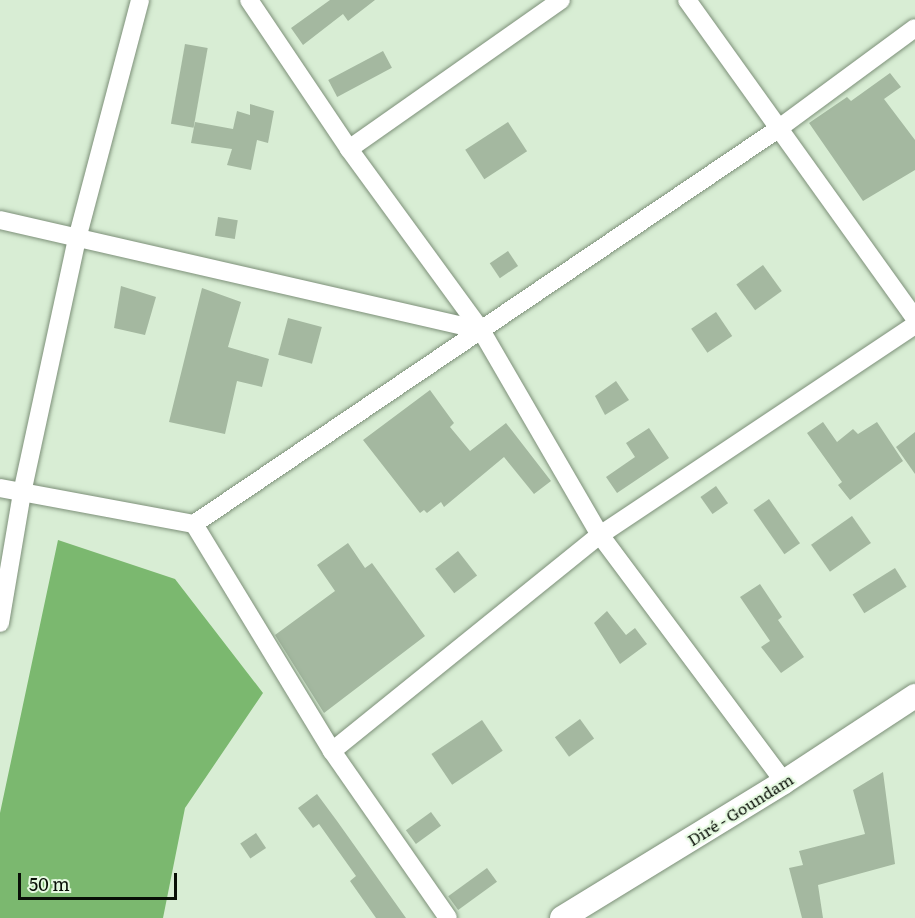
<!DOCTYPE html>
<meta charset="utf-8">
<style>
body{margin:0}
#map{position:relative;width:915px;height:918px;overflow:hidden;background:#d8edd4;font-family:Literata,serif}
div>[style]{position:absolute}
.water>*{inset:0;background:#7bb86f}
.building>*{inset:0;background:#a4b8a0;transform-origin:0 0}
.roads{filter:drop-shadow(0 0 2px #7d9079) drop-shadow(0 0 2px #7d9079)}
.minor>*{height:18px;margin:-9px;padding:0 9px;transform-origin:9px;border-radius:9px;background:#fff}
.secondary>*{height:24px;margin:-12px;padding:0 12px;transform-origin:12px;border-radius:12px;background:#fff}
span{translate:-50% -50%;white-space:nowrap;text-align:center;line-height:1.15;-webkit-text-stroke:4.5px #e6fae1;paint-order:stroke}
.street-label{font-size:16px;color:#090f07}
.scale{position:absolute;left:18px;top:873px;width:159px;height:27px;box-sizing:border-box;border:3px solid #090f07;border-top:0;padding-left:8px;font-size:18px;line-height:21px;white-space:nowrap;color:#090f07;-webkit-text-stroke:4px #e6fae1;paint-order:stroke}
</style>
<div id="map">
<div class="water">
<i style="clip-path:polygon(58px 540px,175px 579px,263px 693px,185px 808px,163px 918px,0 918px,0 813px)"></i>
</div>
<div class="building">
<i style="clip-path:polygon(330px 0,375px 0,348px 21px,343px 14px,303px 45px,291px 28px)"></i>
<i style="left:185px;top:44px;width:23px;height:81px;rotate:10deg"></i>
<i style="left:383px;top:51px;width:19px;height:62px;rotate:62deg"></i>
<i style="clip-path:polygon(890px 73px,901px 87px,884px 99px,915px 140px,915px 170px,863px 201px,809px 123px,847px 97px,851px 101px)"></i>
<i style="clip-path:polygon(250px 104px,274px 111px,268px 143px,257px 140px,251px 170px,227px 165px,232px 149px,191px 143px,195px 122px,233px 129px,237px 111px,250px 115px)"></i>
<i style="left:508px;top:122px;width:35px;height:51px;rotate:57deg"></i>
<i style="left:218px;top:217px;width:20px;height:19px;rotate:9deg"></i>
<i style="left:508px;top:251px;width:18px;height:22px;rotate:56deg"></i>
<i style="left:763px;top:265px;width:32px;height:33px;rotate:54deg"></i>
<i style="clip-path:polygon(121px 286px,156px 297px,145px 335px,114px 328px)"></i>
<i style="clip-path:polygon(202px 288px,241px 302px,228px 347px,269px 359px,262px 387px,237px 381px,225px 434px,169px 422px)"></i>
<i style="left:716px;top:312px;width:29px;height:30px;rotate:56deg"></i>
<i style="left:288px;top:318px;width:35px;height:38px;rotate:15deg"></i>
<i style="clip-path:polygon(616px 381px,629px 400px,605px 415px,595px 396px)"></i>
<i style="clip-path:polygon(430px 390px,454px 423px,450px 427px,470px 451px,506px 423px,551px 481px,534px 494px,504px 457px,444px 507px,441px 502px,427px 513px,424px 510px,420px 513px,363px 440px)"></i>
<i style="clip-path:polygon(823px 422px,837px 442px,853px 429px,858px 434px,877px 422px,903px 461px,850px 500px,838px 485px,842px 482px,807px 433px)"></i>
<i style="clip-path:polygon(649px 428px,669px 458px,617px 493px,606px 477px,635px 457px,626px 443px)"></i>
<i style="clip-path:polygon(915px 432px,915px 474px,896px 447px)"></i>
<i style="left:716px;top:486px;width:21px;height:19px;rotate:55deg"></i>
<i style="left:769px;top:499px;width:54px;height:19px;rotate:55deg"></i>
<i style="left:852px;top:516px;width:33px;height:50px;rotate:55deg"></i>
<i style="clip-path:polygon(348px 543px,365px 568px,372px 563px,425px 636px,324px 713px,275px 635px,335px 591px,317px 565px)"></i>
<i style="left:458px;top:551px;width:31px;height:29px;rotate:52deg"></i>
<i style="left:895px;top:568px;width:22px;height:50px;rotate:58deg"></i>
<i style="clip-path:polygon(760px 584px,782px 617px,778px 620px,804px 657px,781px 673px,761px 647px,770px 641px,740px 597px)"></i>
<i style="clip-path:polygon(607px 611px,626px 635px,635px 628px,647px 644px,620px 664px,594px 623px)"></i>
<i style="left:580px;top:719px;width:24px;height:31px;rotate:54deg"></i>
<i style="left:482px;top:720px;width:37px;height:61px;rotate:56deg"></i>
<i style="clip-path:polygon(883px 772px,895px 864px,818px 885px,823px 918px,802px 918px,789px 868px,803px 865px,799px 851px,865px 834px,853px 790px)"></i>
<i style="clip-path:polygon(317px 794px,337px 821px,406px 918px,376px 918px,350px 881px,356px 876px,319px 824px,313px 828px,298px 808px)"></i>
<i style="left:431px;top:812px;width:17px;height:31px;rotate:54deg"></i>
<i style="left:256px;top:833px;width:18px;height:19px;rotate:56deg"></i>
<i style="left:487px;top:868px;width:17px;height:48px;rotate:54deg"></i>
</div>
<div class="roads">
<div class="minor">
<i style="left:249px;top:0;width:179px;rotate:56.1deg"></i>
<i style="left:349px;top:149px;width:224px;rotate:53.9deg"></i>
<i style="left:481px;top:330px;width:237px;rotate:59.9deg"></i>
<i style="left:600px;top:535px;width:308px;rotate:53.3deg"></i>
<i style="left:687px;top:0;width:392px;rotate:54.4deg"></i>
<i style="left:349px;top:149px;width:259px;rotate:-35.1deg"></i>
<i style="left:0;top:220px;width:493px;rotate:12.9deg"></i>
<i style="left:0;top:488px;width:197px;rotate:10.5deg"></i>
<i style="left:194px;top:524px;width:705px;rotate:-34.07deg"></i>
<i style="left:778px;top:129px;width:170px;rotate:-36.4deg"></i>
<i style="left:194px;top:524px;width:266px;rotate:58.7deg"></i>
<i style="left:332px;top:751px;width:203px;rotate:55.2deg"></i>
<i style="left:0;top:623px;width:132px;rotate:-80.4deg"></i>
<i style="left:22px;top:493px;width:264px;rotate:-77.8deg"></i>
<i style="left:78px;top:235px;width:243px;rotate:-75.2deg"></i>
<i style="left:332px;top:751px;width:344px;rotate:-38.9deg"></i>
<i style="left:600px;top:535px;width:379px;rotate:-33.7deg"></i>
</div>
<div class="secondary">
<i style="left:562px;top:918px;width:260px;rotate:-31.5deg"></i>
<i style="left:784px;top:782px;width:157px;rotate:-33.3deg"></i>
</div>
</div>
<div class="street-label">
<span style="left:740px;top:809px;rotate:-32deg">Diré - Goundam</span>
</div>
<div class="scale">50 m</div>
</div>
